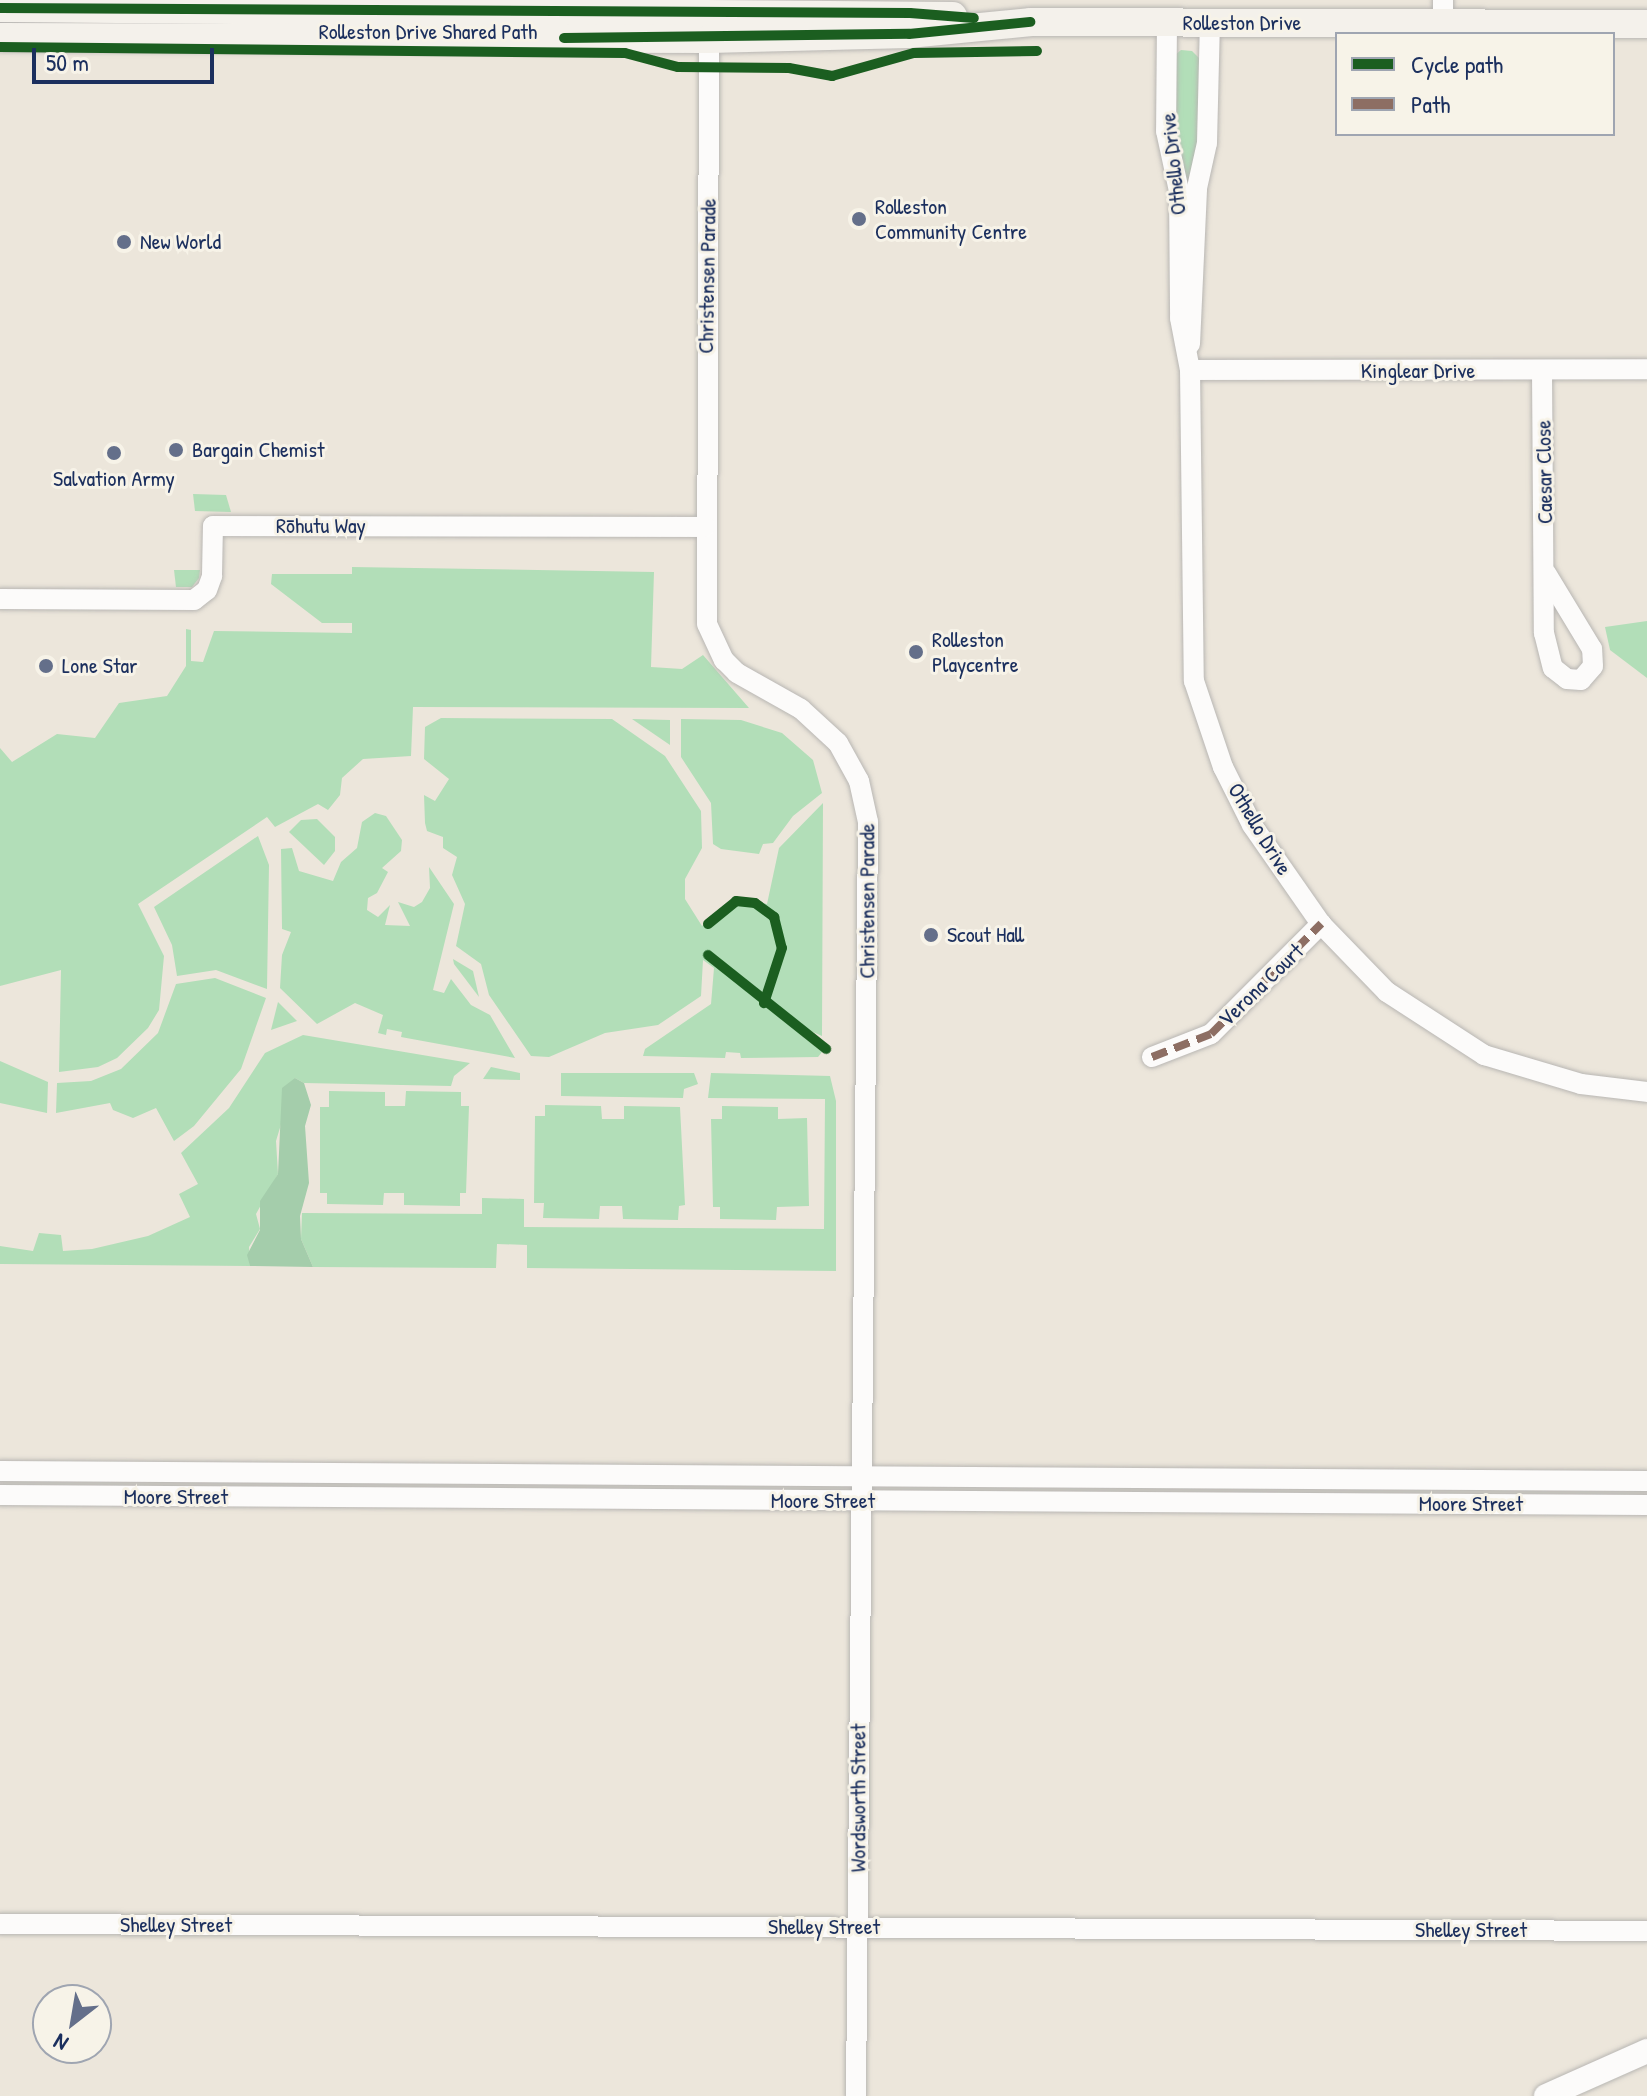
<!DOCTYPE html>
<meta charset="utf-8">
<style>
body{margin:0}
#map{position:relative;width:1647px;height:2096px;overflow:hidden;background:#ece6db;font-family:"Patrick Hand",sans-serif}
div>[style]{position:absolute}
.green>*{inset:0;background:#b2deb8}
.forest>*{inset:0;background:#a4cdab}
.roads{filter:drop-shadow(0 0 2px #b8b6b3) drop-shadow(0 0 2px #b8b6b3)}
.minor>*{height:20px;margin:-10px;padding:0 10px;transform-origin:10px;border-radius:10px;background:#fcfbfa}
.tertiary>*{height:24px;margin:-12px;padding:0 12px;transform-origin:12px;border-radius:12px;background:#fcfbfa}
.secondary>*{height:28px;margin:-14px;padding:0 14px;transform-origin:14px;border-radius:14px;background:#f4f1eb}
.quiet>*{height:8px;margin-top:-4px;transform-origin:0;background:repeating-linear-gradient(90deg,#8d6e63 0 16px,transparent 0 24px)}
.cycleway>*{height:10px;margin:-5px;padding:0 5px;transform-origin:5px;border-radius:5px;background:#1b5e20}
.dots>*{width:22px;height:22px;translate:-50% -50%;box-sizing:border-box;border:4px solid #f7f3e8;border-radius:50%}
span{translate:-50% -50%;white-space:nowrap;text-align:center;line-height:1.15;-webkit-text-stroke:6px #f7f3e8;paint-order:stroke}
.street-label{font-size:22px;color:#1b2f5e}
.poi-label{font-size:22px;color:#1b2f5e}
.left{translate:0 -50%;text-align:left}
.legend{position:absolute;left:1335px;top:32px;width:280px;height:104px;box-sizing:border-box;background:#f7f3e8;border:2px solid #9fa5b1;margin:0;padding:10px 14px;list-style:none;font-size:24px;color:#1b2f5e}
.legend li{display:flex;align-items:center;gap:16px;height:40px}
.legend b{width:40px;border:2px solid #9fa5b1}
.north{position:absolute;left:32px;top:1984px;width:80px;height:80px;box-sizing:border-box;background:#f7f3e8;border:2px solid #9fa5b1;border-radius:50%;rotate:211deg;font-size:22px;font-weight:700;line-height:32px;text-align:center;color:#1b2f5e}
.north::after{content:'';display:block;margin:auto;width:28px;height:36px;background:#646f8a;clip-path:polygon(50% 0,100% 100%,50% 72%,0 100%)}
.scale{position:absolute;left:32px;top:48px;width:182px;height:36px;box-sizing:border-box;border:4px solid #1b2f5e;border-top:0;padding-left:10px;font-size:24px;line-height:28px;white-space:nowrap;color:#1b2f5e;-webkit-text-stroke:6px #f7f3e8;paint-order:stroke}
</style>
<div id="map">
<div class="green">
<i style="clip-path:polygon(1181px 50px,1192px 51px,1200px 59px,1191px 318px,1173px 149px,1174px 56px)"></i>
<i style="clip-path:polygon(193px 494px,226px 495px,231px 512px,195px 511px)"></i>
<i style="clip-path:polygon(352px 567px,654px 572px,651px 667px,682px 669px,703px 655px,749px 708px,413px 707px,411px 756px,363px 759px,342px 778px,340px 795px,328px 810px,318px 804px,275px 827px,267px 817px,138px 904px,164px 956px,159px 1010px,148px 1028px,117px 1058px,98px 1067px,59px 1072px,61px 970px,0 986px,0 748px,12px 762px,57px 734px,95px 738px,119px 703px,167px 696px,186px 666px,186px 629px,191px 630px,191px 661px,203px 662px,214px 631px,352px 633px,352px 623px,322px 623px,271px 584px,272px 574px,352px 574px)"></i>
<i style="clip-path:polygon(174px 570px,200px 570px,199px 578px,192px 587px,176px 587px)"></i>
<i style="clip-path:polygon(1647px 621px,1647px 678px,1610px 650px,1605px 627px)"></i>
<i style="clip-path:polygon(441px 718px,612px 719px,665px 756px,701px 811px,702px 848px,685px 879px,685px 899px,702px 926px,734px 898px,767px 904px,779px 848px,823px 803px,822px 1036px,806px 1029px,801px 1035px,822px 1052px,818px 1057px,741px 1058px,740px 1053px,726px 1052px,725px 1058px,643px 1056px,645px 1049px,711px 1004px,714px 968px,703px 960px,701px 996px,658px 1025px,605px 1033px,549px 1057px,531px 1056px,489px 995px,481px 964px,456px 946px,465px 904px,452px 875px,457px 857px,443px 848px,443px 837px,427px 831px,425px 823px,424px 795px,435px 801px,449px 779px,424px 759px,425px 727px)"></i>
<i style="clip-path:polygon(632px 719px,670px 720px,670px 745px)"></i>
<i style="clip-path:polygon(681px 719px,741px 720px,782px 733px,813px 760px,822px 793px,793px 816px,773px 843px,763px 844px,759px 854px,721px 849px,713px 844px,711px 803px,681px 757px)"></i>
<i style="clip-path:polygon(375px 813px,386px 816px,402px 840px,401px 851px,382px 868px,388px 872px,377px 893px,368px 898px,367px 910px,378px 917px,390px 905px,385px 925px,410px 926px,398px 902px,414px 907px,422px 902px,430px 888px,429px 867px,454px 904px,433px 990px,444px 993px,451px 979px,471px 1005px,490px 1015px,515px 1058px,401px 1037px,402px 1032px,387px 1029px,386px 1035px,378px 1033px,383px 1015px,355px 1003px,317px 1024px,280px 988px,282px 955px,291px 932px,282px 929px,281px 849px,292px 848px,299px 871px,333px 881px,341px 862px,357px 848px,362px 822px)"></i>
<i style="clip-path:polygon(317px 819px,335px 837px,335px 851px,324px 865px,289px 832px,301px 820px)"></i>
<i style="clip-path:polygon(258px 836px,269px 865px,267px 989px,216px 970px,177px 976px,172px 945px,154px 907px)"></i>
<i style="clip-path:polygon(453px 959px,473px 971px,479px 997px,454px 964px)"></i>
<i style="clip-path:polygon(215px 978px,266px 998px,241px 1069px,194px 1126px,174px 1141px,156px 1108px,133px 1118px,113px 1110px,110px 1103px,56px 1113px,57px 1083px,91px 1081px,121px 1069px,158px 1033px,176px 984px)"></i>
<i style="clip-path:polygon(278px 1002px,297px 1021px,271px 1030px)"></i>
<i style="clip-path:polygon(303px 1035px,470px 1063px,454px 1076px,451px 1086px,304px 1083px,295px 1078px,276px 1141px,278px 1174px,256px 1214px,260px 1229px,249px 1247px,250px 1266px,0 1264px,0 1246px,33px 1251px,39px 1233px,61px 1235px,63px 1251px,92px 1249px,148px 1236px,190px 1217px,179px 1194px,198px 1184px,181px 1153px,229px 1108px,265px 1053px)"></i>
<i style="clip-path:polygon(0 1061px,48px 1082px,47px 1113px,0 1103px)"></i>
<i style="clip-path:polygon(491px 1067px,520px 1073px,520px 1080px,483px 1079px)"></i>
<i style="clip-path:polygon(561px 1073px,694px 1073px,698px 1084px,684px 1089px,683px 1098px,561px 1096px)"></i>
<i style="clip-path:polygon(711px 1073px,830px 1076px,836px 1101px,836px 1271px,527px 1268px,527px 1245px,497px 1244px,496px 1268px,313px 1267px,301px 1239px,302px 1213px,482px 1214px,482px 1198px,524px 1199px,524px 1227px,824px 1229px,825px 1099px,708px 1098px)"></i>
<i style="clip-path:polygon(329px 1091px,385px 1092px,385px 1106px,405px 1106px,406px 1091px,461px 1092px,461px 1106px,469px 1106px,466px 1193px,460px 1193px,460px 1206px,404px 1205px,404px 1193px,384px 1193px,383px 1205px,327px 1204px,327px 1193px,320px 1193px,320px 1107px,329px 1107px)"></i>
<i style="clip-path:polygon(545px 1105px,601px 1106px,602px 1119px,624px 1119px,624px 1106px,680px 1107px,685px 1205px,679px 1206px,678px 1220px,623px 1219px,622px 1206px,600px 1206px,599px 1219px,543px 1218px,544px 1203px,534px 1203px,535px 1116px,545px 1116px)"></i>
<i style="clip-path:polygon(722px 1106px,778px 1107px,778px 1119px,807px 1118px,809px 1206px,777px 1207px,776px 1220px,720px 1219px,720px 1207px,713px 1207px,711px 1119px,722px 1119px)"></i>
</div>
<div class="forest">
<i style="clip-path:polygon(295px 1078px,304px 1083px,311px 1105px,305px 1126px,309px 1183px,300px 1216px,301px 1239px,313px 1267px,250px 1266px,247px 1255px,260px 1230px,260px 1201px,278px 1174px,282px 1088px)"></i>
</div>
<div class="roads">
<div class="minor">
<i style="left:1167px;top:23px;width:108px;rotate:90.5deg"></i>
<i style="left:1166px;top:131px;width:61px;rotate:77.8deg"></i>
<i style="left:1179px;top:191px;width:127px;rotate:89.5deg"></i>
<i style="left:1180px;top:318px;width:53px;rotate:79.1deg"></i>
<i style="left:1190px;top:370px;width:311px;rotate:89.3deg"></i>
<i style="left:1194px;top:681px;width:91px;rotate:71.4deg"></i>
<i style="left:1223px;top:767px;width:65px;rotate:63.4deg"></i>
<i style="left:1252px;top:825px;width:121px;rotate:55.1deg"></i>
<i style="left:1321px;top:924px;width:95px;rotate:45.9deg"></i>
<i style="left:1387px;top:992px;width:116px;rotate:33deg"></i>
<i style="left:1484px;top:1055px;width:101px;rotate:16.6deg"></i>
<i style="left:1581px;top:1084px;width:66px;rotate:6.9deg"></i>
<i style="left:1443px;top:24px;width:24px;rotate:-90deg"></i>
<i style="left:709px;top:29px;width:595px;rotate:90.19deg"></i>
<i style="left:707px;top:624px;width:40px;rotate:65deg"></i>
<i style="left:724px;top:660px;width:18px;rotate:45deg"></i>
<i style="left:737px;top:673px;width:73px;rotate:29.4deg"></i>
<i style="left:801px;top:709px;width:50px;rotate:42.6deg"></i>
<i style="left:838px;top:743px;width:43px;rotate:61.1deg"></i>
<i style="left:859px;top:781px;width:42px;rotate:77.6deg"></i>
<i style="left:868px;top:822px;width:1274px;rotate:90.54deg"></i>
<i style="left:1190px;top:344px;width:156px;rotate:-87.4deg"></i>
<i style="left:1197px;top:188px;width:46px;rotate:-77.5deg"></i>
<i style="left:1207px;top:143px;width:120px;rotate:-88.6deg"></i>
<i style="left:1190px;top:370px;width:457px;rotate:-0.1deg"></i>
<i style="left:1542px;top:371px;width:262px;rotate:89.6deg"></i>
<i style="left:1544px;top:633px;width:36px;rotate:76deg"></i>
<i style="left:1553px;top:668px;width:18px;rotate:38deg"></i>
<i style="left:1567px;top:679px;width:14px;rotate:4deg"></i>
<i style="left:1581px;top:680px;width:18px;rotate:-49deg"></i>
<i style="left:1593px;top:666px;width:17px;rotate:-93deg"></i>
<i style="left:1592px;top:649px;width:89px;rotate:-121.2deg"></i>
<i style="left:0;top:599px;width:194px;rotate:0.3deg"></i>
<i style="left:194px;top:600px;width:16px;rotate:-38deg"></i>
<i style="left:207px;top:590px;width:15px;rotate:-70deg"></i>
<i style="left:212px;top:576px;width:50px;rotate:-88.9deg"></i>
<i style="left:213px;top:526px;width:492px;rotate:0.1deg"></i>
<i style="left:1152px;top:1057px;width:63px;rotate:-21.3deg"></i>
<i style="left:1211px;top:1034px;width:156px;rotate:-45deg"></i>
<i style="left:0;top:1471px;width:1647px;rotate:0.35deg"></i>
<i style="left:0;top:1495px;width:1647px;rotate:0.35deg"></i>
<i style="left:0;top:1924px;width:1647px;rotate:0.24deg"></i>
</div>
<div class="tertiary">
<i style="left:1546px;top:2096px;width:111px;rotate:-24deg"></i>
</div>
<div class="secondary">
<i style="left:0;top:8px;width:953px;rotate:0.48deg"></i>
<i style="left:0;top:37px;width:709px;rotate:0.16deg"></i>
<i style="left:709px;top:39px;width:200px;rotate:-1.4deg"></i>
<i style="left:909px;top:34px;width:123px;rotate:-5.6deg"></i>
<i style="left:1031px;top:22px;width:616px;rotate:0.19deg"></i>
</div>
</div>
<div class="quiet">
<i style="left:1152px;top:1057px;width:63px;rotate:-21.3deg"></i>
<i style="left:1211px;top:1034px;width:156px;rotate:-45deg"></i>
</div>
<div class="cycleway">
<i style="left:0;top:8px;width:910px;rotate:0.31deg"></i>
<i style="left:910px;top:13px;width:64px;rotate:4.5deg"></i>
<i style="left:564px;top:38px;width:345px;rotate:-0.7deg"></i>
<i style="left:909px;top:34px;width:122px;rotate:-5.7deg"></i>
<i style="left:0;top:47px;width:625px;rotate:0.55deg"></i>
<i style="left:625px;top:53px;width:55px;rotate:14.8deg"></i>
<i style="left:678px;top:67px;width:111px;rotate:0.5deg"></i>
<i style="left:789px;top:68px;width:44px;rotate:10.5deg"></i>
<i style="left:832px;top:76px;width:85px;rotate:-15.7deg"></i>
<i style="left:914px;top:53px;width:123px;rotate:-0.9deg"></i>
<i style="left:708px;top:924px;width:36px;rotate:-39deg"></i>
<i style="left:736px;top:901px;width:19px;rotate:6deg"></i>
<i style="left:755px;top:903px;width:24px;rotate:36deg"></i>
<i style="left:774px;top:917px;width:32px;rotate:76deg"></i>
<i style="left:782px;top:948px;width:58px;rotate:108.1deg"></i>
<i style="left:708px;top:955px;width:151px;rotate:38.5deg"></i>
</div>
<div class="dots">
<i style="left:859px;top:219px;background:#646f8a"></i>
<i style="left:124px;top:242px;background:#646f8a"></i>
<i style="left:176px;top:450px;background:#646f8a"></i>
<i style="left:114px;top:453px;background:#646f8a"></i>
<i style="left:916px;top:652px;background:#646f8a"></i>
<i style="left:46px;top:666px;background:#646f8a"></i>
<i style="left:931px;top:935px;background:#646f8a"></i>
</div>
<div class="street-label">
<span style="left:1242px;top:23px">Rolleston Drive</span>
<span style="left:428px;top:32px">Rolleston Drive Shared Path</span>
<span style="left:1173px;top:164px;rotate:-96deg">Othello Drive</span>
<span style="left:707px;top:276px;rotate:-89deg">Christensen Parade</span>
<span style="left:1418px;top:371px">Kinglear Drive</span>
<span style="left:1544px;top:472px;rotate:-91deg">Caesar Close</span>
<span style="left:321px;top:526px">Rōhutu Way</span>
<span style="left:1260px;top:829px;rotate:59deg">Othello Drive</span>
<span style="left:867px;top:901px;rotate:-90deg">Christensen Parade</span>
<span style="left:1261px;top:985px;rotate:-44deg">Verona Court</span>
<span style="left:176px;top:1497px">Moore Street</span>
<span style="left:823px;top:1501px">Moore Street</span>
<span style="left:1471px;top:1504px">Moore Street</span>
<span style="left:858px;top:1798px;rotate:-90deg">Wordsworth Street</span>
<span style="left:176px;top:1925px">Shelley Street</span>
<span style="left:824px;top:1927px">Shelley Street</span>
<span style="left:1471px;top:1930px">Shelley Street</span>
</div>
<div class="poi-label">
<span class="left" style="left:875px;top:219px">Rolleston<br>Community Centre</span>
<span class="left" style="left:140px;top:242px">New World</span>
<span class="left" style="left:192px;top:450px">Bargain Chemist</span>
<span style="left:114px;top:479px">Salvation Army</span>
<span class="left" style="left:932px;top:652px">Rolleston<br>Playcentre</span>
<span class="left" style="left:62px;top:666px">Lone Star</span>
<span class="left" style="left:947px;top:935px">Scout Hall</span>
</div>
<ul class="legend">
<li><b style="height:10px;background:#1b5e20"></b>Cycle path</li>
<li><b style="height:10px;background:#8d6e63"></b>Path</li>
</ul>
<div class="north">N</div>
<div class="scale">50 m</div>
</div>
